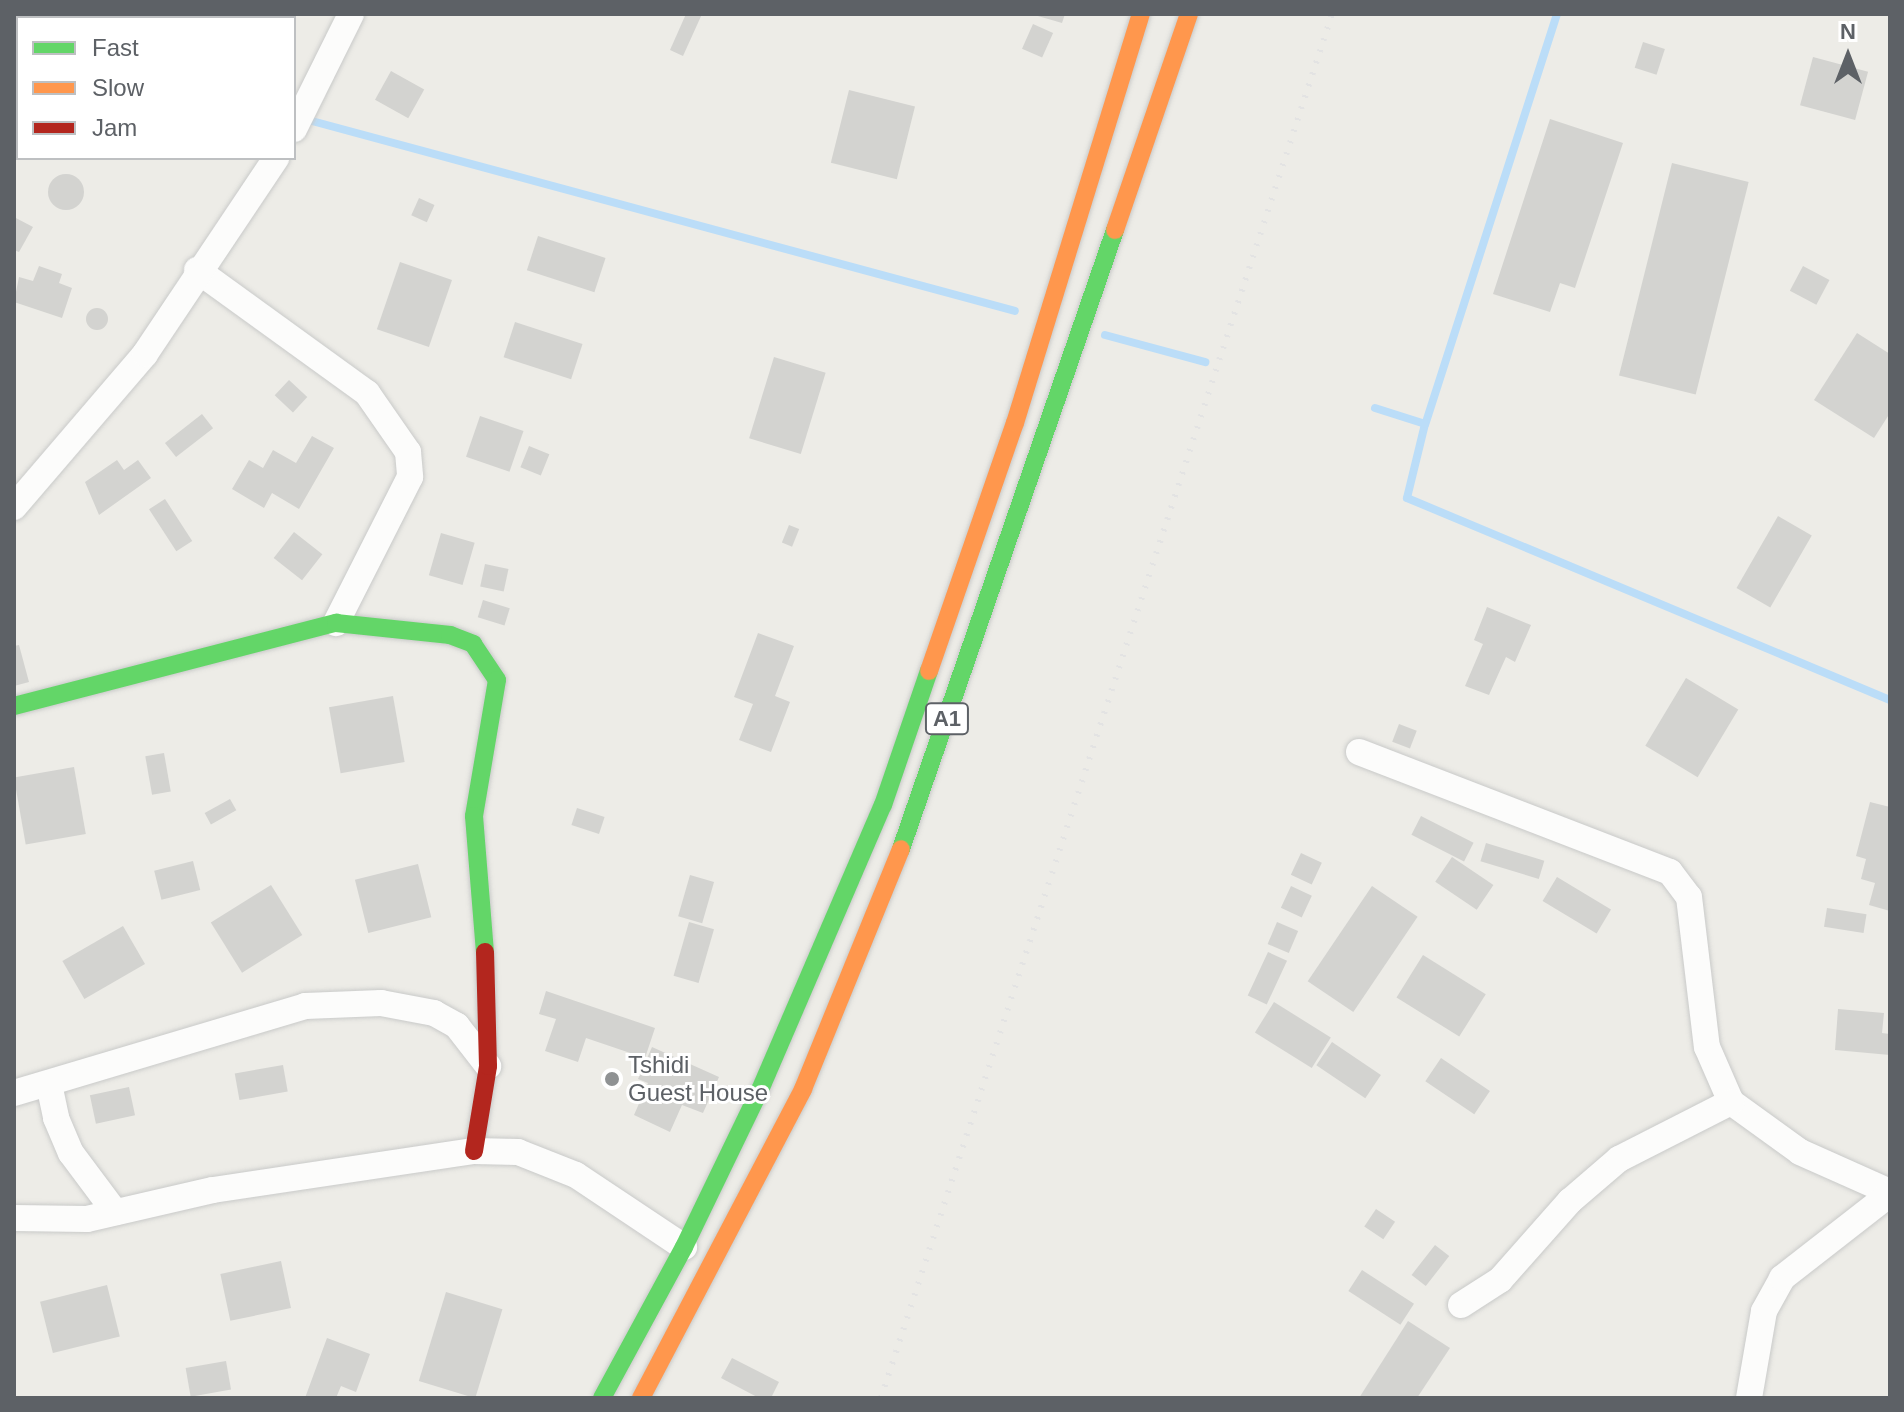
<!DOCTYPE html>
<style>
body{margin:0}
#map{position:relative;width:1904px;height:1412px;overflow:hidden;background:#edece7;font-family:Arial,sans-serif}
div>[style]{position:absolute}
.stream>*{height:8px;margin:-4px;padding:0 4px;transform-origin:4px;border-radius:4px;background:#bbddf8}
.building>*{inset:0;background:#d3d3d0;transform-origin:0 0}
.round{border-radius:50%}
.roads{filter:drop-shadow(0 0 2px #c9cac9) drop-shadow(0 0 2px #c9cac9)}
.street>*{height:26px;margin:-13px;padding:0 13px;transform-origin:13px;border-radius:13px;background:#fcfcfb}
.fast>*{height:18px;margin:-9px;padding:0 9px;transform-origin:9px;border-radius:9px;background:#63d668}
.slow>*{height:18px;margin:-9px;padding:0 9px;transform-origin:9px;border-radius:9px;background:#ff974d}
.jam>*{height:18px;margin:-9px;padding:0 9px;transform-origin:9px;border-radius:9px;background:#b3261e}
.rail>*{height:6px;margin-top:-3px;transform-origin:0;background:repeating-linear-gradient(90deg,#e3e3e3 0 2px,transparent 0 12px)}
.dots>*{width:22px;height:22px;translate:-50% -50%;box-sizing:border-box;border:4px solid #fff;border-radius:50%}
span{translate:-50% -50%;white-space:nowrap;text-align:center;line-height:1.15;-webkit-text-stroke:6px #fff;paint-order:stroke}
.shield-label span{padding:2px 6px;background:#fff;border:2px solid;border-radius:6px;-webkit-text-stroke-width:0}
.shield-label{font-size:22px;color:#5d6166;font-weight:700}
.poi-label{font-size:24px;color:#5d6166}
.left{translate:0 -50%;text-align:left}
.frame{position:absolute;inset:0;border:16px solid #5d6166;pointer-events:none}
.legend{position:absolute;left:16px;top:16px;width:280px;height:144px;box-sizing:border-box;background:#fff;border:2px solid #bec0c2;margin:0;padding:10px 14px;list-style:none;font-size:24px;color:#5d6166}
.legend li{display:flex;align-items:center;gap:16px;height:40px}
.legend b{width:40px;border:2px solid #bec0c2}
.north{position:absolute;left:1808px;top:16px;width:80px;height:80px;-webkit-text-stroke:6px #fff;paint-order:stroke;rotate:0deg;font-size:22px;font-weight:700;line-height:32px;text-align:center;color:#5d6166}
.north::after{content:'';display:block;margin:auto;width:28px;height:36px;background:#5d6166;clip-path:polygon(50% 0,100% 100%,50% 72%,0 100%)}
</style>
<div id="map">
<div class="stream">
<i style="left:1557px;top:14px;width:431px;rotate:107.8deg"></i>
<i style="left:1425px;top:424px;width:76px;rotate:103.7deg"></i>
<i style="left:1407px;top:498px;width:524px;rotate:22.7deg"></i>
<i style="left:14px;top:61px;width:4px"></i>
<i style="left:312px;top:121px;width:728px;rotate:15.12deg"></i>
<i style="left:1105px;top:335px;width:104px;rotate:15.1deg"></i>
<i style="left:1375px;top:408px;width:52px;rotate:17.7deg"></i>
</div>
<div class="building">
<i style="clip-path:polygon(686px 14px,702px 14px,683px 56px,670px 50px)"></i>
<i style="clip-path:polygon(1031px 14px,1065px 14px,1062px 23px)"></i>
<i style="left:1033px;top:24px;width:22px;height:27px;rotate:24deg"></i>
<i style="left:1643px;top:42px;width:23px;height:27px;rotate:18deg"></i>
<i style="left:1813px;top:57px;width:57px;height:50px;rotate:15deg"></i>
<i style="left:391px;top:71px;width:38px;height:33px;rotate:29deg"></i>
<i style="left:849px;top:90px;width:68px;height:75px;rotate:14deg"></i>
<i style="clip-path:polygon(1550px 119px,1623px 143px,1575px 288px,1560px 283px,1550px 312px,1493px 294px)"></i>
<i style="left:1672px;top:163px;width:79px;height:219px;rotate:14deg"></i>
<i class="round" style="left:48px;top:174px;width:36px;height:36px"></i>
<i style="left:419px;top:198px;width:17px;height:19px;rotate:24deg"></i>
<i style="clip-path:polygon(14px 217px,33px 227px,19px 252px,14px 250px)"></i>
<i style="left:538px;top:236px;width:71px;height:36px;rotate:18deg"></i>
<i style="left:400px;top:262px;width:55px;height:71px;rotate:19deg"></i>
<i style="clip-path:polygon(39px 266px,62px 274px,59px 283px,72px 288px,62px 318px,14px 302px,19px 277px,33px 281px)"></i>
<i style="left:1803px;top:266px;width:30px;height:28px;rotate:28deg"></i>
<i class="round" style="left:86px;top:308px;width:22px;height:22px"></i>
<i style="left:515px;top:322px;width:71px;height:37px;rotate:18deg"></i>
<i style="clip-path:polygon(1857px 333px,1890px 354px,1890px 413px,1874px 438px,1814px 400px)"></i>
<i style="left:774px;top:357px;width:54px;height:85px;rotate:17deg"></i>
<i style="left:289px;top:380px;width:25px;height:21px;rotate:43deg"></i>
<i style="left:202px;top:414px;width:18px;height:47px;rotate:52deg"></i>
<i style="left:480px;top:416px;width:46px;height:43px;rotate:19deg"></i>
<i style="clip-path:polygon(312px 436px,334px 448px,299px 509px,272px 493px,264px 508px,232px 489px,249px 460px,263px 468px,273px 450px,296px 463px)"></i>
<i style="left:529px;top:446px;width:22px;height:23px;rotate:22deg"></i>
<i style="clip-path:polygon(117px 460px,124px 470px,138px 460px,151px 478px,99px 515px,85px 482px)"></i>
<i style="left:165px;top:499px;width:50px;height:19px;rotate:57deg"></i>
<i style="left:1778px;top:516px;width:39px;height:83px;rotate:30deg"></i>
<i style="left:789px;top:525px;width:11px;height:19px;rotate:22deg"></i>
<i style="left:294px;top:532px;width:36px;height:33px;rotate:38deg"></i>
<i style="left:441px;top:533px;width:35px;height:44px;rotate:16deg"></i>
<i style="left:485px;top:564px;width:24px;height:23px;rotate:12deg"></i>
<i style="left:483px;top:600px;width:28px;height:18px;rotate:17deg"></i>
<i style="clip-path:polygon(1487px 607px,1531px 625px,1515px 662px,1506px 657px,1489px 695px,1465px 686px,1483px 644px,1474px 640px)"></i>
<i style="clip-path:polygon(758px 633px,794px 646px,775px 696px,790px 702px,771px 752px,739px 740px,753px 704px,734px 697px)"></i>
<i style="clip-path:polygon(19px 645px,29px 682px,14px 686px,14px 646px)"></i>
<i style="left:1686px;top:678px;width:61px;height:79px;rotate:31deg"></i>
<i style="left:393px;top:696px;width:67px;height:65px;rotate:80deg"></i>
<i style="left:1399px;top:724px;width:19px;height:19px;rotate:21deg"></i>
<i style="left:164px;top:753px;width:39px;height:19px;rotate:80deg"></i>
<i style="left:74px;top:767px;width:68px;height:61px;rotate:80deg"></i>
<i style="left:230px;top:799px;width:13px;height:29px;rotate:61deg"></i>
<i style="clip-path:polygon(1870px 802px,1890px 807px,1890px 911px,1869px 905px,1875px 883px,1861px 879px,1866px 859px,1856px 856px)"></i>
<i style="left:577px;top:808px;width:29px;height:18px;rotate:18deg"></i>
<i style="left:1421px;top:816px;width:59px;height:21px;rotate:27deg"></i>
<i style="left:1486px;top:843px;width:61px;height:19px;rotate:17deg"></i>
<i style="left:1301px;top:853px;width:23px;height:24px;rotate:25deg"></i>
<i style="left:1452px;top:857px;width:50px;height:30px;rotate:34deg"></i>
<i style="left:193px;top:861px;width:30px;height:40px;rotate:76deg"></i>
<i style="left:418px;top:864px;width:55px;height:65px;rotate:76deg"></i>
<i style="left:690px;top:875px;width:25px;height:43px;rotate:16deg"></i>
<i style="left:1557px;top:877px;width:63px;height:28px;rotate:31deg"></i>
<i style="left:271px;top:885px;width:59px;height:71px;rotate:58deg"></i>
<i style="left:1291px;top:886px;width:23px;height:24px;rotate:25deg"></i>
<i style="left:1372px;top:886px;width:55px;height:115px;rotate:34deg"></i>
<i style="left:1827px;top:908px;width:40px;height:19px;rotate:9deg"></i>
<i style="left:689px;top:922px;width:26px;height:56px;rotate:16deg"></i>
<i style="left:1277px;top:922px;width:23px;height:24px;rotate:23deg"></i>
<i style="left:123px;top:926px;width:44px;height:70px;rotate:60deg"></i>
<i style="left:1268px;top:952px;width:21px;height:48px;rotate:25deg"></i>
<i style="left:1423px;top:955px;width:74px;height:50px;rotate:32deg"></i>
<i style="clip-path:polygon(546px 991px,655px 1028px,645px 1058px,586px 1038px,578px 1062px,545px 1051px,556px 1019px,539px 1014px)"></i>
<i style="left:1274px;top:1002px;width:67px;height:36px;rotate:32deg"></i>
<i style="clip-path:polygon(1838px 1009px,1884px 1013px,1882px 1033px,1890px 1034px,1890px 1055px,1835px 1050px)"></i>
<i style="left:1332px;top:1042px;width:59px;height:28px;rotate:34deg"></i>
<i style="clip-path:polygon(652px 1047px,719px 1077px,703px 1113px,682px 1105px,670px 1132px,634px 1115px,648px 1083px,638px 1079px)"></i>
<i style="left:1441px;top:1058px;width:59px;height:28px;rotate:34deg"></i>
<i style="left:283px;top:1065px;width:27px;height:49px;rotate:80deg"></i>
<i style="left:129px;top:1087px;width:29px;height:40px;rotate:78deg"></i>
<i style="left:1376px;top:1209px;width:23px;height:21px;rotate:34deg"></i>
<i style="left:1435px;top:1245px;width:18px;height:38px;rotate:38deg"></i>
<i style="left:281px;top:1261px;width:48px;height:62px;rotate:78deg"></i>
<i style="left:1362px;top:1270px;width:62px;height:25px;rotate:33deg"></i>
<i style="left:107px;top:1285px;width:53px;height:69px;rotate:76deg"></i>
<i style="left:446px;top:1292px;width:59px;height:93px;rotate:17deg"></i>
<i style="clip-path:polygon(1408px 1321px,1450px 1348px,1417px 1398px,1359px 1398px)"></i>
<i style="clip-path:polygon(327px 1338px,370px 1354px,356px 1392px,341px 1386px,336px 1398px,305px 1398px)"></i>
<i style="clip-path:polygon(732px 1358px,779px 1382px,771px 1398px,759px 1398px,721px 1378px)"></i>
<i style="left:226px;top:1361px;width:29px;height:41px;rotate:80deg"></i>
</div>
<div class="roads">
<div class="street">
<i style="left:294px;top:129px;width:128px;rotate:-63.6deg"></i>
<i style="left:197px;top:270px;width:210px;rotate:35.9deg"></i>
<i style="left:367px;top:393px;width:72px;rotate:55.2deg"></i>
<i style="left:408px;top:452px;width:25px;rotate:85deg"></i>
<i style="left:410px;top:477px;width:164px;rotate:116.9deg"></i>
<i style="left:14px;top:507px;width:201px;rotate:-49.4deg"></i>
<i style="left:145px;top:354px;width:236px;rotate:-56.2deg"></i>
<i style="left:1359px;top:752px;width:333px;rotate:21.1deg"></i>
<i style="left:1670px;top:872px;width:31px;rotate:53deg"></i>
<i style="left:1689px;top:897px;width:151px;rotate:83.2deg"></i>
<i style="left:1707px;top:1047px;width:60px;rotate:66.4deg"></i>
<i style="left:1731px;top:1102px;width:85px;rotate:35.9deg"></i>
<i style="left:1800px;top:1152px;width:98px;rotate:24deg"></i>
<i style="left:49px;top:1084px;width:35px;rotate:78deg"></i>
<i style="left:56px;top:1118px;width:38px;rotate:67deg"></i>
<i style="left:71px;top:1153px;width:74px;rotate:53.3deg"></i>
<i style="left:14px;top:1093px;width:304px;rotate:-16.6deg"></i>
<i style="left:305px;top:1006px;width:76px;rotate:-2.3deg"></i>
<i style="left:381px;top:1003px;width:54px;rotate:10.7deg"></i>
<i style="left:434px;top:1013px;width:26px;rotate:29deg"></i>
<i style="left:457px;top:1026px;width:51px;rotate:52.2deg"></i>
<i style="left:14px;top:1218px;width:73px;rotate:0.8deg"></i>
<i style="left:87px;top:1219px;width:129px;rotate:-13deg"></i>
<i style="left:213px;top:1190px;width:264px;rotate:-8.5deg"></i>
<i style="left:474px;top:1151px;width:44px;rotate:1.3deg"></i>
<i style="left:518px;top:1152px;width:62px;rotate:21.6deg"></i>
<i style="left:576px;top:1175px;width:130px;rotate:33.7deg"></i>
<i style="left:1461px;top:1305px;width:46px;rotate:-32.7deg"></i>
<i style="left:1500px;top:1280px;width:106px;rotate:-48.5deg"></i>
<i style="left:1570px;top:1201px;width:65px;rotate:-40.6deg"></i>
<i style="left:1619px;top:1159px;width:126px;rotate:-27deg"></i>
<i style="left:1749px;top:1398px;width:88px;rotate:-80.2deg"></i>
<i style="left:1764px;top:1311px;width:38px;rotate:-61deg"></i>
<i style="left:1782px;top:1278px;width:137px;rotate:-37.9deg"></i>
</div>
<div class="fast">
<i style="left:14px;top:706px;width:333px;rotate:-14.5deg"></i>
<i style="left:336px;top:623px;width:115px;rotate:6deg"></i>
<i style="left:450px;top:635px;width:25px;rotate:21deg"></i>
<i style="left:473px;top:644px;width:43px;rotate:56.3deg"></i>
<i style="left:497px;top:680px;width:138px;rotate:99.6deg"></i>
<i style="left:474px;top:816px;width:136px;rotate:85.4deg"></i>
<i style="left:901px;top:849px;width:655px;rotate:-70.93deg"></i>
<i style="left:602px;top:1398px;width:172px;rotate:-61.5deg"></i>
<i style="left:684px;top:1247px;width:174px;rotate:-64.2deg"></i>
<i style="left:760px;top:1090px;width:310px;rotate:-66.7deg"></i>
<i style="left:883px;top:805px;width:142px;rotate:-71.1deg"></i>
</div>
<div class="slow">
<i style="left:1115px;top:230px;width:228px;rotate:-71.1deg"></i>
<i style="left:929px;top:671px;width:262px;rotate:-70.9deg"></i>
<i style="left:1015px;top:423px;width:428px;rotate:-72.9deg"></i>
<i style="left:641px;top:1398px;width:349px;rotate:-62.3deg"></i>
<i style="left:803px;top:1089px;width:259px;rotate:-67.8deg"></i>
</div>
<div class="jam">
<i style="left:474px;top:1151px;width:86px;rotate:-80.6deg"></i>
<i style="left:488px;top:1066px;width:114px;rotate:-91.5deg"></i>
</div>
</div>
<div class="rail">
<i style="left:881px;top:1398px;width:1456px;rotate:-71.95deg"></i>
</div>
<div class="dots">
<i style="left:612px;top:1079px;background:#8f9293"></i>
</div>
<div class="shield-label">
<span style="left:947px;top:719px">A1</span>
</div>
<div class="poi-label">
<span class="left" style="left:628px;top:1079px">Tshidi<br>Guest House</span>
</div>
<div class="frame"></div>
<ul class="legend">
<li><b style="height:10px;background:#63d668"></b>Fast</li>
<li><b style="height:10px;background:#ff974d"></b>Slow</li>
<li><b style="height:10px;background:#b3261e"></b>Jam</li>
</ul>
<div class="north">N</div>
</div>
